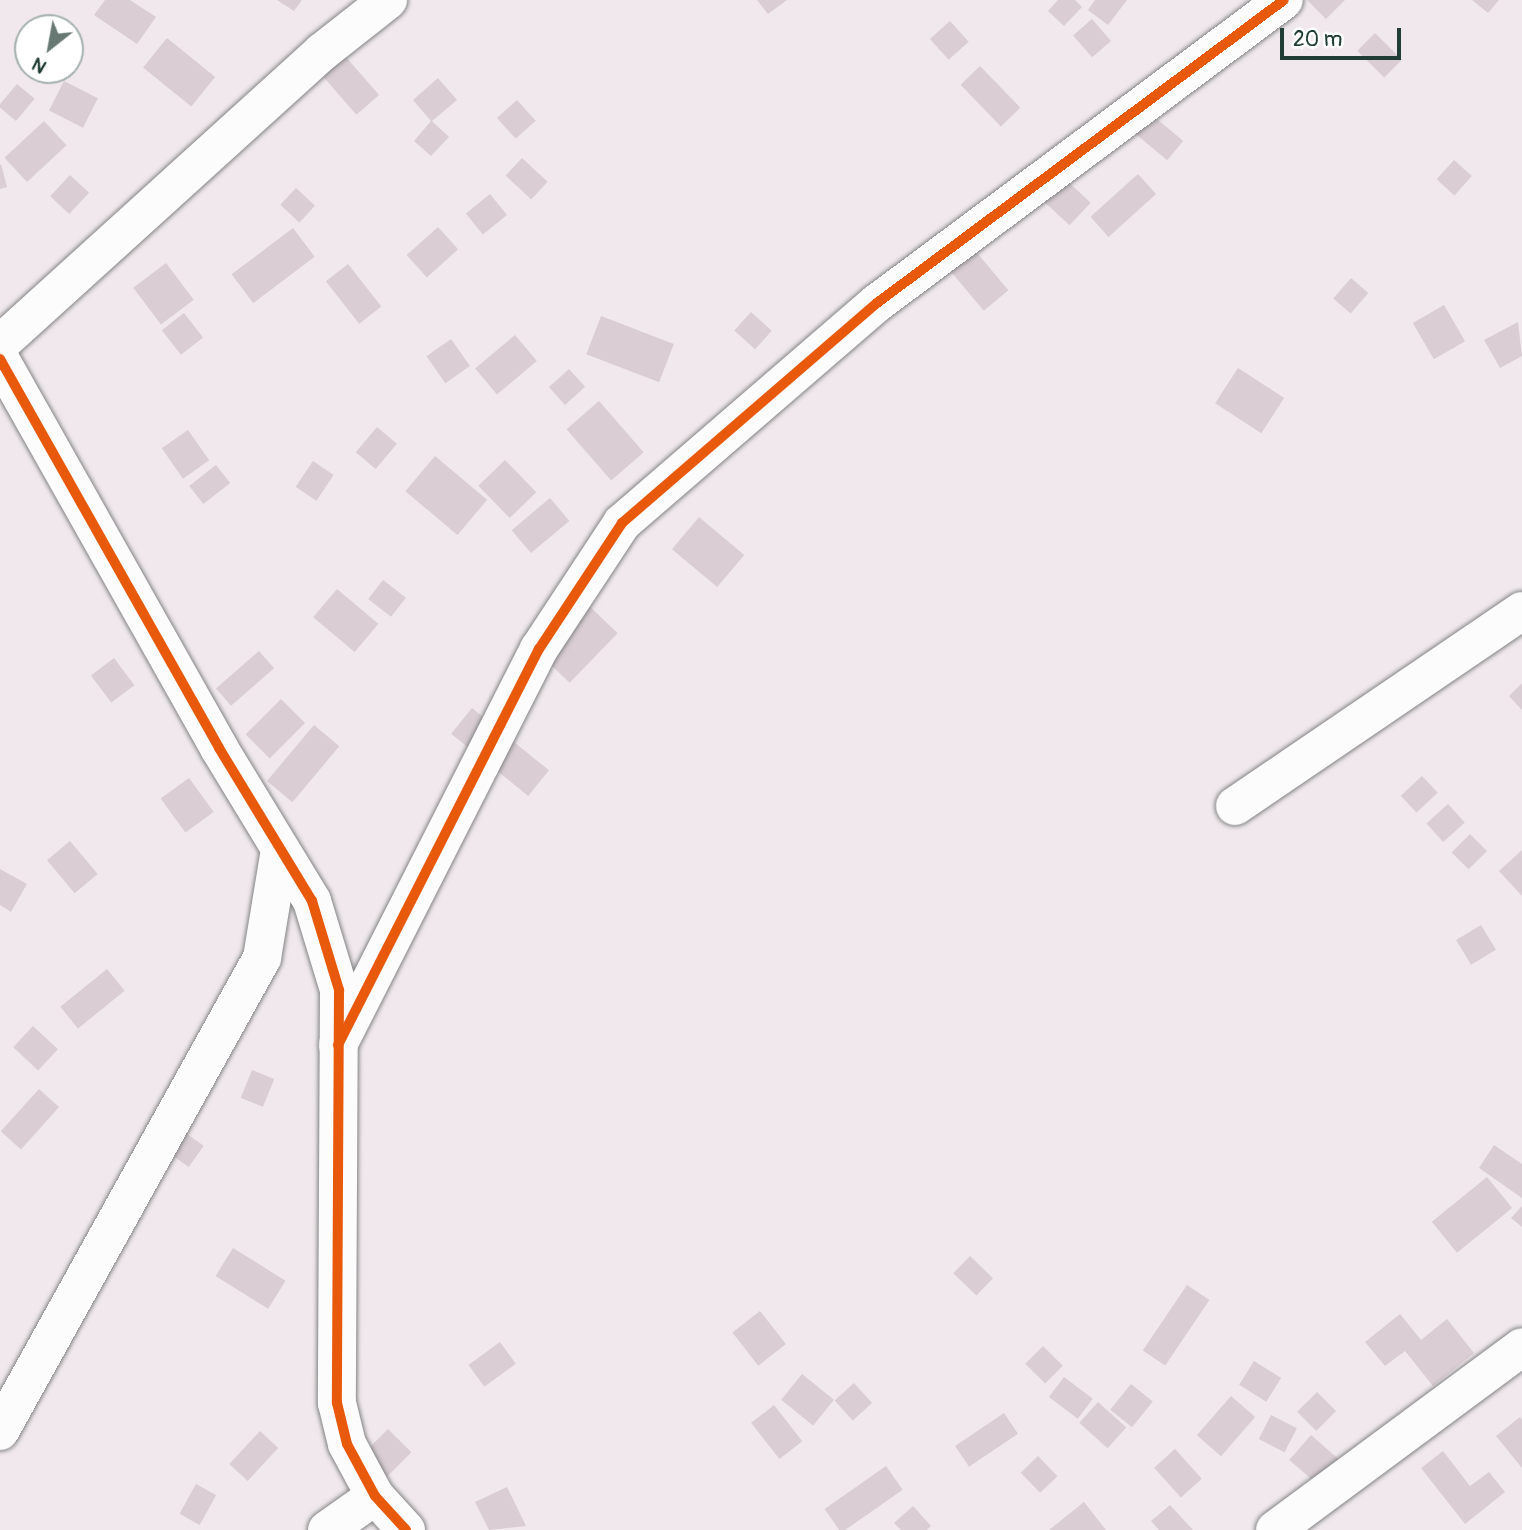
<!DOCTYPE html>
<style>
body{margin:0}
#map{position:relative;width:1522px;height:1530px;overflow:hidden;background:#f0e8ec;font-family:Pangolin,sans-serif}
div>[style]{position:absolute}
.building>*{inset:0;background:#dacdd4;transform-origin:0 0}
.roads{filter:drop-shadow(0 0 2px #838485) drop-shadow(0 0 2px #838485)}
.minor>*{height:38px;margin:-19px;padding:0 19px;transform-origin:19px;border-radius:19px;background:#fdfcfc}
.cycleway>*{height:10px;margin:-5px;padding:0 5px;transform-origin:5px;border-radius:5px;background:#e8590c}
span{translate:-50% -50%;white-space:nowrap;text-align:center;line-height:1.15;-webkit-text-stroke:7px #fff;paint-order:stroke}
.north{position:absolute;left:14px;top:14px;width:70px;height:70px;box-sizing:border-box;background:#fff;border:2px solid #a5b1ae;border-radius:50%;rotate:211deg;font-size:19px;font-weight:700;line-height:28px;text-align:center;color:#1f3d34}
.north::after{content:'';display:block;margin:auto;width:24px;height:32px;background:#687974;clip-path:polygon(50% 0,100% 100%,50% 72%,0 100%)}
.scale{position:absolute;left:1280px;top:28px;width:121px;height:32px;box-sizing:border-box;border:4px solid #1f3d34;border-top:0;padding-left:9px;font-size:21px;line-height:24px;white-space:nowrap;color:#1f3d34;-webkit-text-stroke:5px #fff;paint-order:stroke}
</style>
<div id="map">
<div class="building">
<i style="clip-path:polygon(105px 0,130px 0,156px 17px,137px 44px,94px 15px)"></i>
<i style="clip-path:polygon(277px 0,302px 0,294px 11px)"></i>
<i style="clip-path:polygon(757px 0,787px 0,768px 14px)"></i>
<i style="clip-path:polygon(1058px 0,1075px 0,1082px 7px,1064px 26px,1048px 11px)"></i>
<i style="clip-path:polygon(1095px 0,1127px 0,1108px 25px,1088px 10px)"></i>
<i style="clip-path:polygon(1307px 0,1345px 0,1326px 19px)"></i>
<i style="clip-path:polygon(1472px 0,1499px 0,1488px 13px)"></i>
<i style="left:1092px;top:19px;width:29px;height:25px;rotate:49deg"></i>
<i style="left:950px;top:21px;width:28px;height:27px;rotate:48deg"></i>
<i style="left:1375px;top:33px;width:38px;height:25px;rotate:45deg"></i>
<i style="left:167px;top:38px;width:62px;height:38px;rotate:39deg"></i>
<i style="left:339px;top:49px;width:61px;height:30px;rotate:49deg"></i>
<i style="left:980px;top:66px;width:58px;height:27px;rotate:46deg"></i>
<i style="clip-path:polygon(438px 78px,457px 100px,432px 121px,449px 137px,431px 156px,414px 141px,431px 121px,413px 100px)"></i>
<i style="left:64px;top:81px;width:38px;height:33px;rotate:27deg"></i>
<i style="left:17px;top:84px;width:23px;height:29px;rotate:40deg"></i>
<i style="left:517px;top:100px;width:28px;height:27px;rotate:48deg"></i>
<i style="left:1151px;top:114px;width:42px;height:25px;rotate:40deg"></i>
<i style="left:44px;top:121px;width:33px;height:54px;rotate:47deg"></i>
<i style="left:522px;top:158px;width:35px;height:24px;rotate:43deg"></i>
<i style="left:1454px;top:160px;width:24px;height:26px;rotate:42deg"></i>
<i style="clip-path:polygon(1px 164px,7px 187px,0 189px,0 165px)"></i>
<i style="left:1060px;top:174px;width:42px;height:31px;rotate:43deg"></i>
<i style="left:1138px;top:174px;width:27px;height:64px;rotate:48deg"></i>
<i style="left:70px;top:175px;width:26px;height:29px;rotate:43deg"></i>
<i style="left:296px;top:188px;width:26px;height:23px;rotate:43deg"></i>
<i style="left:490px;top:194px;width:27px;height:31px;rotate:51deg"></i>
<i style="left:438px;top:227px;width:30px;height:42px;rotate:48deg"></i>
<i style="left:293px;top:228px;width:36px;height:77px;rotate:53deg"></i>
<i style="left:962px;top:235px;width:72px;height:32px;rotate:50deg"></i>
<i style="left:166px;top:263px;width:46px;height:41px;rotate:53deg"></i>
<i style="left:348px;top:264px;width:54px;height:28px;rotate:52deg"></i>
<i style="left:1351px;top:278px;width:23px;height:27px;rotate:41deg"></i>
<i style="left:1444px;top:305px;width:42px;height:36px;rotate:60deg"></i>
<i style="left:751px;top:312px;width:28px;height:25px;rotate:42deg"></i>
<i style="left:184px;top:313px;width:31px;height:28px;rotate:52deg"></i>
<i style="left:601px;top:316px;width:78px;height:41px;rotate:21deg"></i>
<i style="clip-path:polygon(1518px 322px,1522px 356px,1500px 368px,1484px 340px)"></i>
<i style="left:515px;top:335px;width:34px;height:52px;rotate:50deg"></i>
<i style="left:451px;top:339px;width:33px;height:30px;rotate:55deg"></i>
<i style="left:1238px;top:368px;width:55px;height:42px;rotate:33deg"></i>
<i style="left:569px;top:369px;width:24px;height:27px;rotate:48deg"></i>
<i style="left:599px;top:401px;width:68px;height:43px;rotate:49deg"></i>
<i style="left:377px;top:427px;width:26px;height:33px;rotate:40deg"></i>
<i style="left:188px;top:430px;width:37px;height:32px;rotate:55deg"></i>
<i style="left:435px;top:456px;width:68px;height:46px;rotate:40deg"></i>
<i style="left:505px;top:460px;width:45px;height:37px;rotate:46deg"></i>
<i style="left:313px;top:461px;width:25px;height:31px;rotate:34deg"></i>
<i style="left:216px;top:465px;width:23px;height:34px;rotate:52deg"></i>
<i style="left:550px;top:498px;width:30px;height:50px;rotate:50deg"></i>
<i style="left:699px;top:517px;width:59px;height:42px;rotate:40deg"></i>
<i style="left:383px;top:580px;width:29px;height:24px;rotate:38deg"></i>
<i style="left:337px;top:589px;width:54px;height:37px;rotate:40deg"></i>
<i style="left:578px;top:595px;width:55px;height:69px;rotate:44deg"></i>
<i style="left:259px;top:651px;width:23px;height:57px;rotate:49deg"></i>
<i style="left:114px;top:658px;width:34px;height:29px;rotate:53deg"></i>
<i style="clip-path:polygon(1522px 683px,1522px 710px,1509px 696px)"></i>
<i style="left:281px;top:699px;width:34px;height:50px;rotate:45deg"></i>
<i style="left:472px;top:708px;width:99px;height:33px;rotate:39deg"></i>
<i style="left:314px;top:725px;width:33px;height:73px;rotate:40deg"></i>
<i style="left:1422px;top:776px;width:23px;height:29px;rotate:47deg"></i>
<i style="left:189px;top:778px;width:42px;height:35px;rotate:54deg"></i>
<i style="left:1448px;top:804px;width:25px;height:29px;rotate:48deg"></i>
<i style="left:1470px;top:834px;width:24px;height:26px;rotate:45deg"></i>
<i style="left:70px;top:841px;width:43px;height:30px;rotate:50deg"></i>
<i style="clip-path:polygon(1522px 850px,1522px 896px,1499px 871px)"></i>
<i style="clip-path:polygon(0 869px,27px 884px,11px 912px,0 905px)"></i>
<i style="left:1481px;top:925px;width:29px;height:29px;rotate:59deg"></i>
<i style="left:107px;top:969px;width:28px;height:60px;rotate:51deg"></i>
<i style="left:33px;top:1026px;width:34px;height:29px;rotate:43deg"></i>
<i style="left:252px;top:1070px;width:24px;height:30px;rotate:22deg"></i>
<i style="left:39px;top:1089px;width:27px;height:57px;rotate:42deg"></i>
<i style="left:184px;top:1132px;width:24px;height:26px;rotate:35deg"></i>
<i style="clip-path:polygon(1494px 1145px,1522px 1164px,1522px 1198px,1479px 1168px)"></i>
<i style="left:1487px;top:1177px;width:40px;height:71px;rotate:51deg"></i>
<i style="clip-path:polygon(1522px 1206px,1522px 1227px,1511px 1218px)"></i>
<i style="left:233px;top:1248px;width:62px;height:33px;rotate:32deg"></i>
<i style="left:970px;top:1256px;width:32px;height:24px;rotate:44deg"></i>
<i style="left:1187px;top:1285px;width:27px;height:79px;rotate:34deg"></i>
<i style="left:760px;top:1311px;width:42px;height:35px;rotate:52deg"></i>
<i style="clip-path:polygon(1400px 1314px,1421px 1340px,1447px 1319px,1474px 1353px,1433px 1386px,1405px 1351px,1385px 1366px,1365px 1342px)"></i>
<i style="left:500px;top:1342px;width:27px;height:39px;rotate:54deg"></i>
<i style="left:1043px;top:1346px;width:28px;height:25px;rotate:45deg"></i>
<i style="left:1254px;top:1361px;width:32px;height:28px;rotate:32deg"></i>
<i style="left:802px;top:1374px;width:41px;height:33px;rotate:39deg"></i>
<i style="left:1064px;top:1377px;width:36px;height:25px;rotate:37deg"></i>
<i style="left:854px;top:1383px;width:27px;height:26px;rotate:48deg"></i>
<i style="left:1131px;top:1384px;width:28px;height:33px;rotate:39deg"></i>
<i style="left:1317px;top:1392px;width:27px;height:28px;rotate:45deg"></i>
<i style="left:1231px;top:1396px;width:32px;height:52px;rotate:41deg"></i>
<i style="left:1098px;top:1402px;width:38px;height:28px;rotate:42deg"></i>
<i style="left:774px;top:1405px;width:46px;height:29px;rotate:52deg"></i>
<i style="left:1004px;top:1413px;width:25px;height:59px;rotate:56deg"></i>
<i style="left:1271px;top:1415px;width:29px;height:27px;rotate:27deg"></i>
<i style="clip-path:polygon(1520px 1417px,1522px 1420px,1522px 1468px,1496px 1436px)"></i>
<i style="left:388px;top:1429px;width:33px;height:39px;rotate:45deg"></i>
<i style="left:260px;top:1431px;width:25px;height:45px;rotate:43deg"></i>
<i style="left:1311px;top:1435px;width:41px;height:33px;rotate:41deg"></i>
<i style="left:1175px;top:1449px;width:40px;height:28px;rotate:48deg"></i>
<i style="clip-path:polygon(1443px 1451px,1470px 1486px,1489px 1472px,1505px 1492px,1465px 1524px,1421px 1468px)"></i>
<i style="left:1038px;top:1456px;width:28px;height:24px;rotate:46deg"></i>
<i style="left:886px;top:1466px;width:29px;height:75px;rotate:55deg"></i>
<i style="left:196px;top:1484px;width:23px;height:34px;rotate:29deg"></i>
<i style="clip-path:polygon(507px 1487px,526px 1526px,489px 1530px,475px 1502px)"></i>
<i style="clip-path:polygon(1084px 1502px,1106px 1530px,1049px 1530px)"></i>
<i style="clip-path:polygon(1170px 1505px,1193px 1530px,1159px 1530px,1151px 1521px)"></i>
<i style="clip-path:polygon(913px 1506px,931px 1526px,927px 1530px,901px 1530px,894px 1523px)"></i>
</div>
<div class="roads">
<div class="minor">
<i style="left:0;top:344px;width:435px;rotate:-42.2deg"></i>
<i style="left:322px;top:52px;width:84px;rotate:-38.2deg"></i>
<i style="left:0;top:359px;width:446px;rotate:60.6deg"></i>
<i style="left:219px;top:748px;width:179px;rotate:58.7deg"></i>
<i style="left:312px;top:901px;width:93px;rotate:73.1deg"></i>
<i style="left:339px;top:990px;width:413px;rotate:90.3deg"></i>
<i style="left:337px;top:1403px;width:42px;rotate:76.3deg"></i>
<i style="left:347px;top:1444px;width:59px;rotate:61.7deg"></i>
<i style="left:375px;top:1496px;width:46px;rotate:47.6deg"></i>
<i style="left:1235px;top:806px;width:347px;rotate:-34.2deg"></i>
<i style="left:338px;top:1045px;width:444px;rotate:-63.1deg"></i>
<i style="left:539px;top:649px;width:151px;rotate:-56.6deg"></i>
<i style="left:622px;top:523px;width:337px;rotate:-40.8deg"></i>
<i style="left:877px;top:303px;width:507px;rotate:-36.67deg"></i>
<i style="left:0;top:1431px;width:541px;rotate:-61.02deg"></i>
<i style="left:262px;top:958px;width:110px;rotate:-80.6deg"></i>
<i style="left:327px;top:1530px;width:59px;rotate:-35.3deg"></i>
<i style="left:1275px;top:1530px;width:307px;rotate:-36.5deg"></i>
</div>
</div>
<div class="cycleway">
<i style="left:0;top:359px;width:446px;rotate:60.6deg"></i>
<i style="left:219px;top:748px;width:179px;rotate:58.7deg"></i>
<i style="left:312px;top:901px;width:93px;rotate:73.1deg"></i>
<i style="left:339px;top:990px;width:413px;rotate:90.3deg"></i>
<i style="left:337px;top:1403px;width:42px;rotate:76.3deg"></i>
<i style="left:347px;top:1444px;width:59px;rotate:61.7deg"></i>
<i style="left:375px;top:1496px;width:46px;rotate:47.6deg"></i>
<i style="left:338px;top:1045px;width:444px;rotate:-63.1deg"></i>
<i style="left:539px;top:649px;width:151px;rotate:-56.6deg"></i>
<i style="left:622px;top:523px;width:337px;rotate:-40.8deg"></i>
<i style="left:877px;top:303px;width:507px;rotate:-36.67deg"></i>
</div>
<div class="north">N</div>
<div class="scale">20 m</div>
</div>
